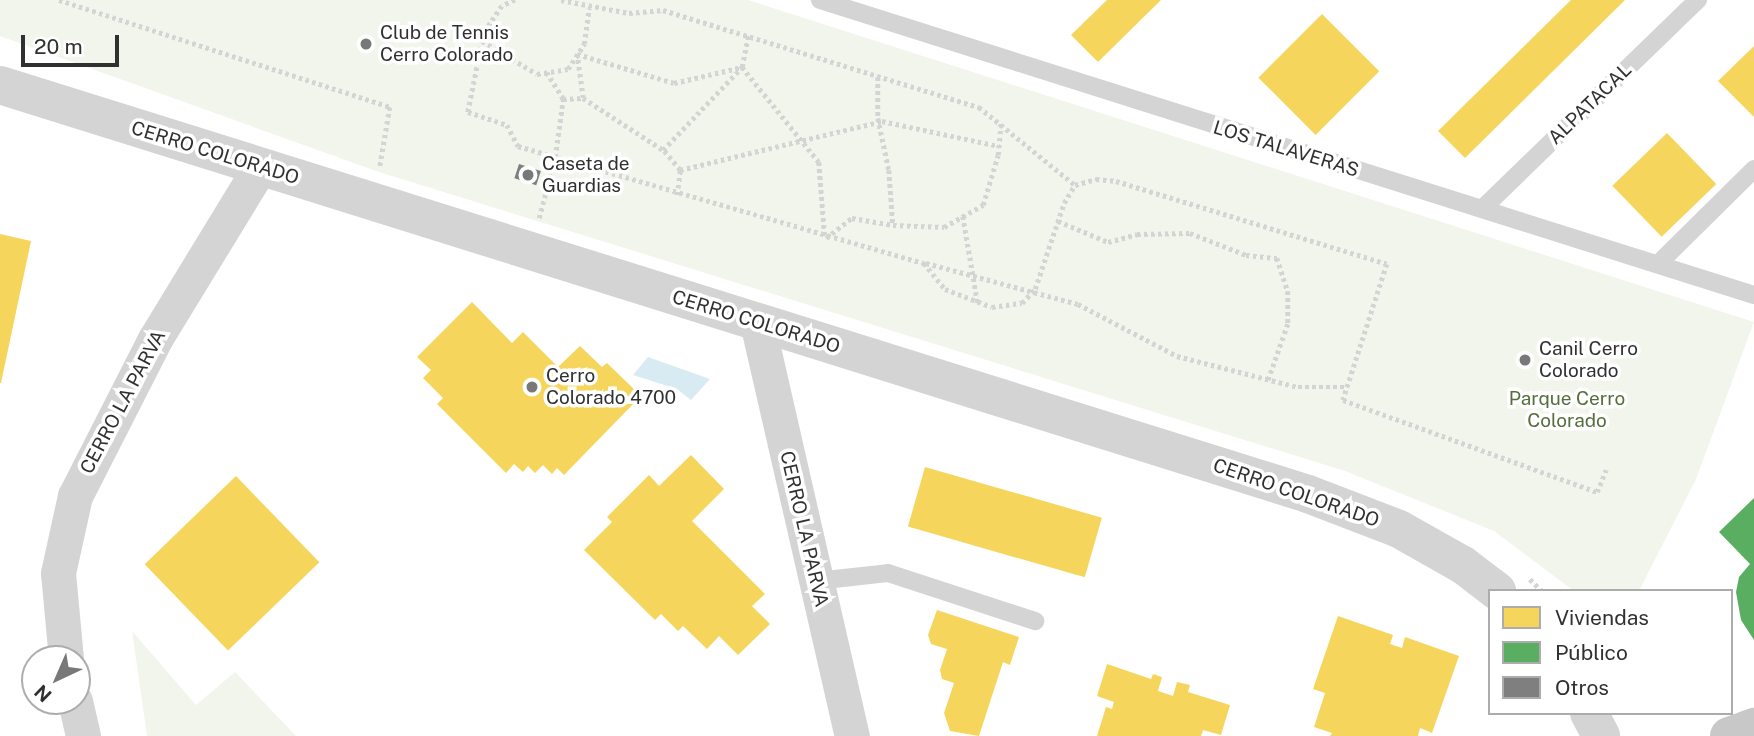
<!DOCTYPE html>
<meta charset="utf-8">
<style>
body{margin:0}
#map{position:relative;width:1754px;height:736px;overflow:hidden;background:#fff;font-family:"Public Sans",sans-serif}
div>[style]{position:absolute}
.green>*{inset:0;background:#f2f5ec}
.water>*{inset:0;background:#d9ebf2}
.homes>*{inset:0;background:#f6d55c;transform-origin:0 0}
.public>*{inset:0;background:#5aae61}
.building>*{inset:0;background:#7f7f7f;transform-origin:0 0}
.path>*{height:4.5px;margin-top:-2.25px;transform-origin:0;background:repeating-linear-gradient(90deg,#d4d4d4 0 3.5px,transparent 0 7px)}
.service>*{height:18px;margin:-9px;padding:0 9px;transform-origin:9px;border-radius:9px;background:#d4d4d4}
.minor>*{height:35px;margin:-17.5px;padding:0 17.5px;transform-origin:17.5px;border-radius:17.5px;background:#d4d4d4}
.tertiary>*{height:38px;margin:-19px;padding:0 19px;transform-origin:19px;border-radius:19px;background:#d4d4d4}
.primary>*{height:38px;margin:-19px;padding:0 19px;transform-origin:19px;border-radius:19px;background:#c8c8c8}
.dots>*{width:19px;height:19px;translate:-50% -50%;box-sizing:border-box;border:4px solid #fff;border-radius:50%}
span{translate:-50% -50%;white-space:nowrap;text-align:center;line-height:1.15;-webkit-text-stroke:7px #fff;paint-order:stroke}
.poi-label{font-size:19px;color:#303030}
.left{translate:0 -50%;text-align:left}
.street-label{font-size:19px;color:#303030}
.park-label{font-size:19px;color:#566d3c}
.legend{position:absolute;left:1488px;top:589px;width:245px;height:126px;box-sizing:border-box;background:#fff;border:2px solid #acacac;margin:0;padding:9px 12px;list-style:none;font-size:21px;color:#303030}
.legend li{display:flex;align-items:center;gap:14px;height:35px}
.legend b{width:35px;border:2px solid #acacac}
.north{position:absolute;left:21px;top:645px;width:70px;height:70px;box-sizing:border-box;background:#fff;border:2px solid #acacac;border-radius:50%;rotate:224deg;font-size:19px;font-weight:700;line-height:28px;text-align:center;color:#303030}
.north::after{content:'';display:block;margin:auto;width:24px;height:32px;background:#787878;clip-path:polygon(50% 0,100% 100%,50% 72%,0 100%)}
.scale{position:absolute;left:21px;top:35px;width:98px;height:32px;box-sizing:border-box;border:4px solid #303030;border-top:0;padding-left:9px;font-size:21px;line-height:24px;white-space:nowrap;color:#303030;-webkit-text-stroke:5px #fff;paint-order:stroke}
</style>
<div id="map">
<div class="green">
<i style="clip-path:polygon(0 0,748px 0,1754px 322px,1696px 479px,1639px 591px,1574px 591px,1494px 531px,1345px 471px,379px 172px,0 36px)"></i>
<i style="clip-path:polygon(132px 631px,196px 705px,235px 672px,296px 736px,147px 736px)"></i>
</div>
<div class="water">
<i style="clip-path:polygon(648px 357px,710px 379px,691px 400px,677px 389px,633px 375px)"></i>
</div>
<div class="homes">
<i style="clip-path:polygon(1107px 0,1161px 0,1098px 62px,1071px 35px)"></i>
<i style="clip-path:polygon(1571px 0,1625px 0,1465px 158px,1438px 131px)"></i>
<i style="left:1322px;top:14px;width:81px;height:90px;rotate:45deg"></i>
<i style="clip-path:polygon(1754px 46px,1754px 117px,1718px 81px)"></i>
<i style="left:1667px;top:133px;width:71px;height:76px;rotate:46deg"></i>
<i style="clip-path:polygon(0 234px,31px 241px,1px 383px,0 383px)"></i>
<i style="clip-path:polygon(472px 302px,512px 343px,523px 332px,558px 367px,580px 346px,602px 367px,607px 363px,641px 396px,564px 475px,557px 468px,552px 474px,543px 465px,535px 473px,528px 466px,523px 472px,514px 464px,506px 473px,437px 404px,443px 398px,423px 378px,431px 370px,417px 357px)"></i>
<i style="clip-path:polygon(691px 455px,724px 489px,692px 521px,765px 594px,752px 606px,770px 624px,738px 655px,719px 636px,707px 649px,683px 626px,678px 631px,661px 614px,655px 620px,584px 550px,612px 522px,607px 517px,649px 475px,659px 486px)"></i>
<i style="left:925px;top:467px;width:184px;height:62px;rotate:16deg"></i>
<i style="left:236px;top:476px;width:120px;height:127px;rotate:46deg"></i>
<i style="clip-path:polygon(937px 610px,1019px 637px,1010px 665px,1003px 662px,979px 736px,950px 731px,944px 713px,954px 683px,942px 679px,940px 670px,947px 649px,931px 644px,928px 635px)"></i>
<i style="clip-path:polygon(1338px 616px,1393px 635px,1390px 644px,1402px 648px,1405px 637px,1459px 656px,1432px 733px,1420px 728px,1418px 736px,1330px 736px,1332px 733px,1314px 727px,1325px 693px,1313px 689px)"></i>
<i style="clip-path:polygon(1107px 664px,1151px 679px,1153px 674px,1162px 677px,1158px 691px,1173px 696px,1177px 682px,1190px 685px,1188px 692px,1230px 705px,1221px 735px,1203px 730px,1201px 736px,1097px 736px,1106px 707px,1112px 709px,1114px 702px,1097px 696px)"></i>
</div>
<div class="public">
<i style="clip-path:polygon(1754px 498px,1754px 640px,1741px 620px,1736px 592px,1739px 577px,1750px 564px,1719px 532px)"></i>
</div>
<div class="building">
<i style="left:519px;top:164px;width:23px;height:15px;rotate:18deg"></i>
</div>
<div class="path">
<i style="left:59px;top:0;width:348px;rotate:17.9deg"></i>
<i style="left:390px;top:107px;width:61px;rotate:99.5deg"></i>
<i style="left:515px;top:0;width:14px;rotate:155deg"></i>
<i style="left:502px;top:6px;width:32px;rotate:124deg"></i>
<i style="left:484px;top:33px;width:81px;rotate:101.4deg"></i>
<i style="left:468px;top:112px;width:41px;rotate:18.4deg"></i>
<i style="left:507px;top:125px;width:24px;rotate:62deg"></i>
<i style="left:518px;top:146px;width:423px;rotate:16.1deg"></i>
<i style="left:924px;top:263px;width:33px;rotate:51deg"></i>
<i style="left:945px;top:289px;width:50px;rotate:21deg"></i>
<i style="left:992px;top:307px;width:30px;rotate:-8deg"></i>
<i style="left:1022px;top:303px;width:19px;rotate:-47deg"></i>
<i style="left:1035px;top:289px;width:91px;rotate:-71.4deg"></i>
<i style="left:1064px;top:203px;width:21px;rotate:-59deg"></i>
<i style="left:1075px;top:185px;width:22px;rotate:-16deg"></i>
<i style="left:1096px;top:179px;width:20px;rotate:6deg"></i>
<i style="left:1116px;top:181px;width:283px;rotate:17deg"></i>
<i style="left:1387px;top:264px;width:143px;rotate:107.9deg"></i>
<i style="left:1343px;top:400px;width:270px;rotate:19.9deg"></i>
<i style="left:1597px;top:492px;width:24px;rotate:-68deg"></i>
<i style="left:561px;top:0;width:69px;rotate:10.8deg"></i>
<i style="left:629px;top:13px;width:34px;rotate:-5deg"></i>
<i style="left:663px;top:10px;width:331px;rotate:17.1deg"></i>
<i style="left:979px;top:107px;width:124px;rotate:39.1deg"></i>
<i style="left:482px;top:41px;width:64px;rotate:31deg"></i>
<i style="left:537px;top:74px;width:31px;rotate:-9deg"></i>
<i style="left:568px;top:69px;width:30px;rotate:-57deg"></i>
<i style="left:584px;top:44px;width:36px;rotate:-82deg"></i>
<i style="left:878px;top:77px;width:41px;rotate:90deg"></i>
<i style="left:878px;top:118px;width:53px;rotate:78.1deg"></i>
<i style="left:889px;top:170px;width:55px;rotate:85.8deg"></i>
<i style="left:893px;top:225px;width:51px;rotate:2.2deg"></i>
<i style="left:944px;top:227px;width:45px;rotate:-29.4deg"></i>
<i style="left:983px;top:205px;width:52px;rotate:-73.3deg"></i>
<i style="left:998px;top:155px;width:32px;rotate:-85deg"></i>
<i style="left:583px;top:98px;width:44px;rotate:-97.8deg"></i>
<i style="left:577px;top:54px;width:101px;rotate:16.6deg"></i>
<i style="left:674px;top:83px;width:70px;rotate:-13.2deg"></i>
<i style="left:742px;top:67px;width:33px;rotate:-79deg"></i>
<i style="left:563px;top:99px;width:20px;rotate:-3deg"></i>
<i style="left:583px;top:98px;width:95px;rotate:33deg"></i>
<i style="left:680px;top:170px;width:208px;rotate:-13.6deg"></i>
<i style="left:882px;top:121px;width:120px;rotate:12.1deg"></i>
<i style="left:677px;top:195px;width:25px;rotate:-83deg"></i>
<i style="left:680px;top:170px;width:26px;rotate:-130deg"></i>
<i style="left:663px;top:150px;width:115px;rotate:-46.4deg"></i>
<i style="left:742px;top:67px;width:122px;rotate:51deg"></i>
<i style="left:819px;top:162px;width:76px;rotate:85.5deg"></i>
<i style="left:963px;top:216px;width:90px;rotate:80.4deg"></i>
<i style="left:539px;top:218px;width:63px;rotate:-75.3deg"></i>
<i style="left:555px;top:157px;width:59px;rotate:-82.1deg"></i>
<i style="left:563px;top:99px;width:31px;rotate:-122deg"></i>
<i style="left:1058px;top:221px;width:54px;rotate:22.8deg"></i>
<i style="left:1108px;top:242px;width:30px;rotate:-15deg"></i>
<i style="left:1137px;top:234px;width:53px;rotate:-1.1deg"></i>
<i style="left:1190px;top:233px;width:60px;rotate:21.4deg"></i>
<i style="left:1246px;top:255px;width:31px;rotate:6deg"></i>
<i style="left:1277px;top:258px;width:35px;rotate:72deg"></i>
<i style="left:1288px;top:291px;width:33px;rotate:90deg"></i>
<i style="left:1288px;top:324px;width:60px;rotate:109.3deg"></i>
<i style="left:826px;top:238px;width:33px;rotate:-38deg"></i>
<i style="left:852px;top:218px;width:42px;rotate:9.7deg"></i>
<i style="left:926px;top:263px;width:157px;rotate:15.1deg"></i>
<i style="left:1078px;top:304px;width:112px;rotate:27.7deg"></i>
<i style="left:1177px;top:356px;width:125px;rotate:14.4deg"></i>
<i style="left:1298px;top:387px;width:49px"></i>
<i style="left:1530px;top:579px;width:17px;rotate:45deg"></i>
</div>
<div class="service">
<i style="left:820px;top:0;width:979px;rotate:17.53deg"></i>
<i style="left:1482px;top:209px;width:301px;rotate:-44.1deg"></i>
<i style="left:1658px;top:264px;width:135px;rotate:-44.7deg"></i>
<i style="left:816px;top:581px;width:72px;rotate:-6.3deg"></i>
<i style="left:888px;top:573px;width:155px;rotate:18.1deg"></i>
</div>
<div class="minor">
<i style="left:757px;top:322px;width:425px;rotate:77.1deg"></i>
<i style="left:66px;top:659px;width:86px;rotate:-95.3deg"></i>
<i style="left:58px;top:573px;width:79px;rotate:-77.6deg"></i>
<i style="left:75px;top:496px;width:176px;rotate:-63deg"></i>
<i style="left:155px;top:339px;width:202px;rotate:-58.6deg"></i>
<i style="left:75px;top:701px;width:36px;rotate:77deg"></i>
</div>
<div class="tertiary">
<i style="left:0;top:85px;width:1370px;rotate:17.36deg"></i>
<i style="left:1308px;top:494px;width:97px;rotate:21deg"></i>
<i style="left:1399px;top:529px;width:73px;rotate:29.4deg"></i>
<i style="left:1463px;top:565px;width:43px;rotate:37.4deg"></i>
<i style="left:1589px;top:713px;width:26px;rotate:62deg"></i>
</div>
<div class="primary">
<i style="left:1729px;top:736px;width:27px;rotate:-20deg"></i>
</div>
<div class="dots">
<i style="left:366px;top:44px;background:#787878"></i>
<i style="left:528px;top:175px;background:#787878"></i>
<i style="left:1525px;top:360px;background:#787878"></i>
<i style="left:532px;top:387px;background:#787878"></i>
</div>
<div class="poi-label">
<span class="left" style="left:380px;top:44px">Club de Tennis<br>Cerro Colorado</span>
<span class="left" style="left:542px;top:175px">Caseta de<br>Guardias</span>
<span class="left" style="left:1539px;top:360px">Canil Cerro<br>Colorado</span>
<span class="left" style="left:546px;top:387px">Cerro<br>Colorado 4700</span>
</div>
<div class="street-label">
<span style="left:1590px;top:104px;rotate:-44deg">ALPATACAL</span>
<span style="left:1286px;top:149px;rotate:17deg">LOS TALAVERAS</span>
<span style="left:215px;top:153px;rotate:17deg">CERRO COLORADO</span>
<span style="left:756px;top:322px;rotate:17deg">CERRO COLORADO</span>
<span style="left:123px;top:402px;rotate:-62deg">CERRO LA PARVA</span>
<span style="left:1296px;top:493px;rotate:19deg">CERRO COLORADO</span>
<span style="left:804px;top:529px;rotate:77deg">CERRO LA PARVA</span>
</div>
<div class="park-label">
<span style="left:1567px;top:410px">Parque Cerro<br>Colorado</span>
</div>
<ul class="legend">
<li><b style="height:19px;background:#f6d55c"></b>Viviendas</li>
<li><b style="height:19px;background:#5aae61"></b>Público</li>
<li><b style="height:19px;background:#7f7f7f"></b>Otros</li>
</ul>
<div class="north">N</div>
<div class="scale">20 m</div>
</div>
